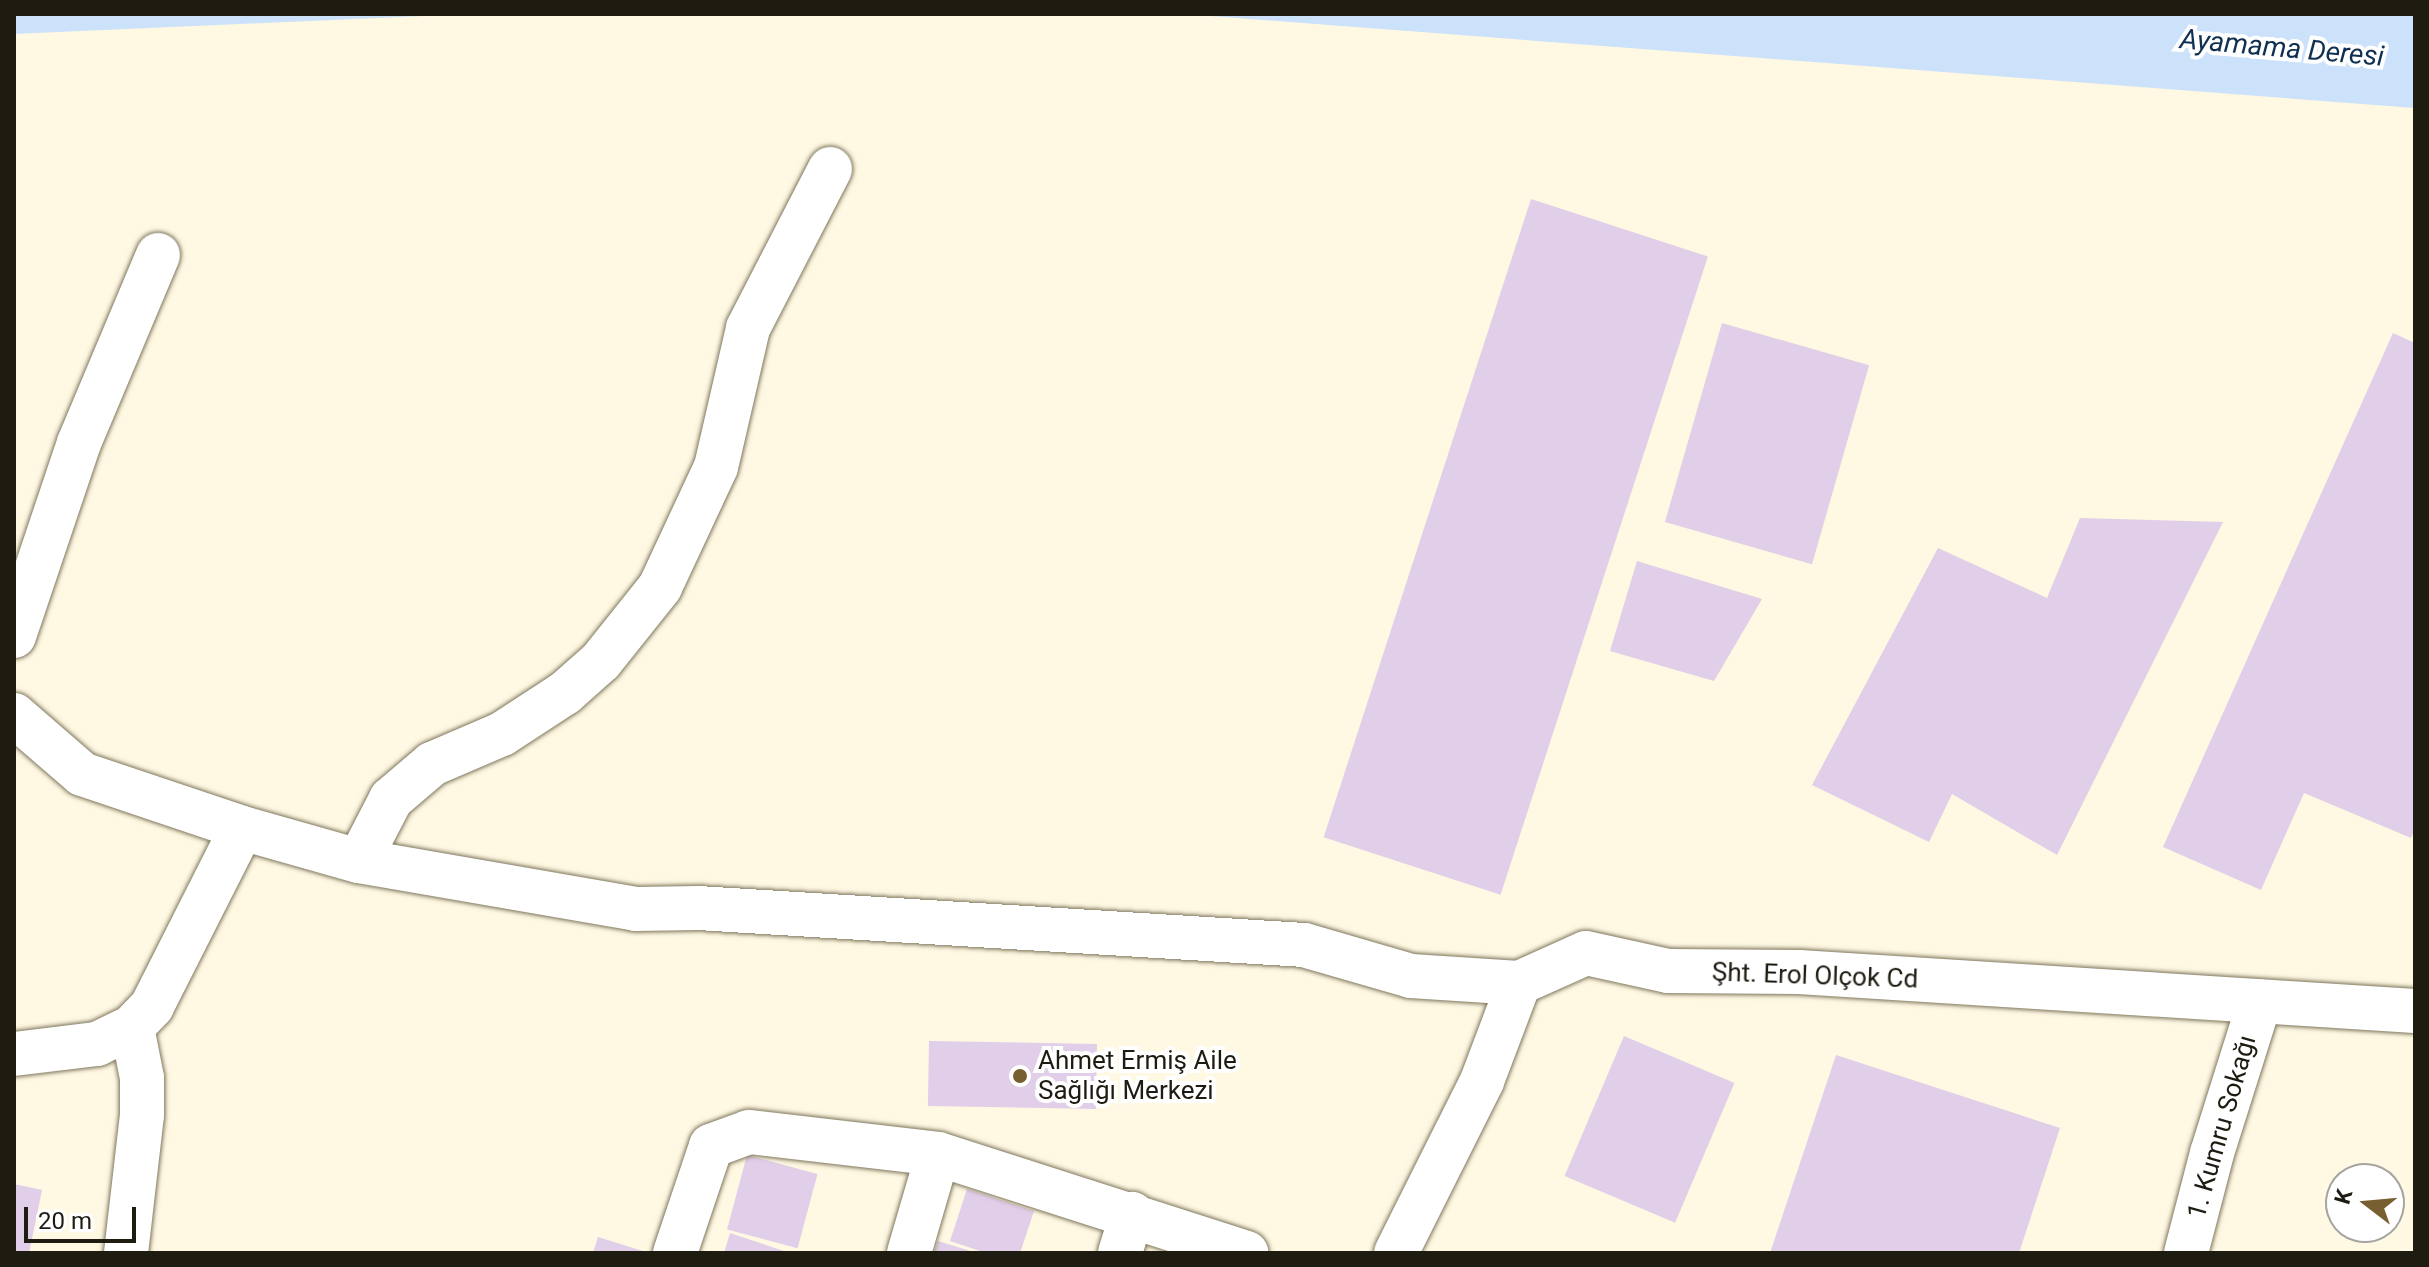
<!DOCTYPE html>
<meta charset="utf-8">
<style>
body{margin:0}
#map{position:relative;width:2429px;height:1267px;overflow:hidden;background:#fff8e2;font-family:Roboto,sans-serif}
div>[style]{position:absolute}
.water>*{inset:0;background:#cce2fb}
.building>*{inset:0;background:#e1cee8;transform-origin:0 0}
.roads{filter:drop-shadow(0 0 2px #7f775e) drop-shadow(0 0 2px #7f775e)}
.minor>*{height:44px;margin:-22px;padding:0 22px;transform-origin:22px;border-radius:22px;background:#fff}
.dots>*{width:22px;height:22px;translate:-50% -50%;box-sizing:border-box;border:4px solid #fff;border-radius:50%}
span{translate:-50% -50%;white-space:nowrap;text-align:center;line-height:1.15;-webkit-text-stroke:8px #fff;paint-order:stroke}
.street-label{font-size:26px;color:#1e1b11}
.poi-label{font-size:26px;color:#1e1b11}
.left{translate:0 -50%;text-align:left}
.water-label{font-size:28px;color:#103052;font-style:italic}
.frame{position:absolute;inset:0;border:16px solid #1e1b11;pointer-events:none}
.north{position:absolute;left:2325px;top:1163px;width:80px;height:80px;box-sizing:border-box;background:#fff;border:2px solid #a5a4a0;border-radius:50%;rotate:286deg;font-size:22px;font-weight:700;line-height:32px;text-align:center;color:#1e1b11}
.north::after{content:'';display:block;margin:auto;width:28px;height:36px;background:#785f30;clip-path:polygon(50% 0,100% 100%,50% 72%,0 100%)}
.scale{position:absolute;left:24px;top:1207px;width:112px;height:36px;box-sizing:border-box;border:4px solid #1e1b11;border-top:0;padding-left:10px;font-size:24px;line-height:28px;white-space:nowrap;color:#1e1b11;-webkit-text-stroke:6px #fff;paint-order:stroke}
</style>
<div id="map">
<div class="water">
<i style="clip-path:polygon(14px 14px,469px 14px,14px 34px)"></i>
<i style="clip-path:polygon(1185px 14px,2415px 14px,2415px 108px)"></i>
</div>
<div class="building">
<i style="left:1531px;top:199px;width:186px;height:671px;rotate:18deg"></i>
<i style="left:1722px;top:323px;width:153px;height:207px;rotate:16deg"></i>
<i style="clip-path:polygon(2393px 333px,2415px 343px,2415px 828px,2411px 838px,2304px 793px,2261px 890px,2163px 847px)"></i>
<i style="clip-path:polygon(2080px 518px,2223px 522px,2057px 855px,1952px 794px,1929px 842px,1812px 785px,1938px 548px,2047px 598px)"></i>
<i style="clip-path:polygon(1637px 561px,1762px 599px,1714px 681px,1610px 651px)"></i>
<i style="left:1624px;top:1036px;width:120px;height:152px;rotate:23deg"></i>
<i style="left:929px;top:1041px;width:168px;height:65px;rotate:1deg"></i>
<i style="clip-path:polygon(1836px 1055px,2060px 1128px,2019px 1253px,1770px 1253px)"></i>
<i style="left:747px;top:1155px;width:73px;height:77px;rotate:15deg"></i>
<i style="clip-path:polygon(14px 1184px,42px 1190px,29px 1253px,14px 1253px)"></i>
<i style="clip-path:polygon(967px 1189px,1034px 1211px,1020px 1253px,986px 1253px,950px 1241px)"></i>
<i style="clip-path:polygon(730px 1233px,787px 1252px,787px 1253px,724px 1253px)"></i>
<i style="clip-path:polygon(598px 1237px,646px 1252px,645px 1253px,593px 1253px)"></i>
<i style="clip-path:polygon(938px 1241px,974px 1252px,974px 1253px,934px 1253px)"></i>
</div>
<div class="roads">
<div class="minor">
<i style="left:14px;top:636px;width:204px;rotate:-71.4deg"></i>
<i style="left:79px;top:443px;width:204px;rotate:-67.2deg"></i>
<i style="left:14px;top:715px;width:90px;rotate:40.9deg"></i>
<i style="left:82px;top:774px;width:169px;rotate:18.6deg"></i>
<i style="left:242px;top:828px;width:122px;rotate:15.8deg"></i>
<i style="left:359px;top:861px;width:281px;rotate:9.8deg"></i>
<i style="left:636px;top:909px;width:62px;rotate:-0.9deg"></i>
<i style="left:698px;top:908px;width:607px;rotate:3.49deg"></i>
<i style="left:1304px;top:945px;width:111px;rotate:16.2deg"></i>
<i style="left:1411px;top:976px;width:108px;rotate:3.7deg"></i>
<i style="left:359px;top:861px;width:70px;rotate:-62.7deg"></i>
<i style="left:391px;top:799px;width:54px;rotate:-40.5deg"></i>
<i style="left:432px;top:764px;width:76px;rotate:-23.2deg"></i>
<i style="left:502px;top:734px;width:75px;rotate:-33.1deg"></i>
<i style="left:565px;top:693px;width:48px;rotate:-41.6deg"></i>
<i style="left:601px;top:661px;width:95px;rotate:-51.4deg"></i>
<i style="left:660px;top:587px;width:132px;rotate:-65deg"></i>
<i style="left:716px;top:467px;width:143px;rotate:-77deg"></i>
<i style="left:748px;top:328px;width:179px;rotate:-62.7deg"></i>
<i style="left:14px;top:1054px;width:84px;rotate:-6.9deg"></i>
<i style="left:97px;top:1044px;width:39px;rotate:-26deg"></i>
<i style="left:132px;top:1027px;width:29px;rotate:-46deg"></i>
<i style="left:152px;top:1006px;width:199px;rotate:-63.2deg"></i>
<i style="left:126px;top:1253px;width:139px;rotate:-83.4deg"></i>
<i style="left:142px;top:1115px;width:37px;rotate:-90deg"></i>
<i style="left:142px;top:1078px;width:52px;rotate:-101.1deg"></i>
<i style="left:675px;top:1253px;width:113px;rotate:-71.4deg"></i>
<i style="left:711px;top:1146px;width:40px;rotate:-20.2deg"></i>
<i style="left:749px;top:1132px;width:190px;rotate:6.6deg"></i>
<i style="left:938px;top:1154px;width:324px;rotate:17.8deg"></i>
<i style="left:909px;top:1253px;width:103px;rotate:-73.7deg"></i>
<i style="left:1120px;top:1253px;width:41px;rotate:-72.9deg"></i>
<i style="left:1396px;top:1253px;width:192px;rotate:-63.4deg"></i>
<i style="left:1482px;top:1081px;width:105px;rotate:-69.3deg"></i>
<i style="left:1519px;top:983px;width:73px;rotate:-24.1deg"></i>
<i style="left:1586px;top:953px;width:84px;rotate:12.4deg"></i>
<i style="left:1668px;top:971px;width:131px;rotate:0.4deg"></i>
<i style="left:1799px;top:972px;width:617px;rotate:3.62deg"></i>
<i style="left:2186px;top:1253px;width:103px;rotate:-75.4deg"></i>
<i style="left:2212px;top:1153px;width:159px;rotate:-72.5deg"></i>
</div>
</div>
<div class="dots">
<i style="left:1020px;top:1076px;background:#785f30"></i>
</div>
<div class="street-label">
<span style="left:1815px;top:976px;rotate:2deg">Şht. Erol Olçok Cd</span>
<span style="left:2222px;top:1127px;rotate:-74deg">1. Kumru Sokağı</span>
</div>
<div class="poi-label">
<span class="left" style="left:1038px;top:1076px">Ahmet Ermiş Aile<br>Sağlığı Merkezi</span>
</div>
<div class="water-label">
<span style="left:2282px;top:48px;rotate:5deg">Ayamama Deresi</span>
</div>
<div class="frame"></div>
<div class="north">K</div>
<div class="scale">20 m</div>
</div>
